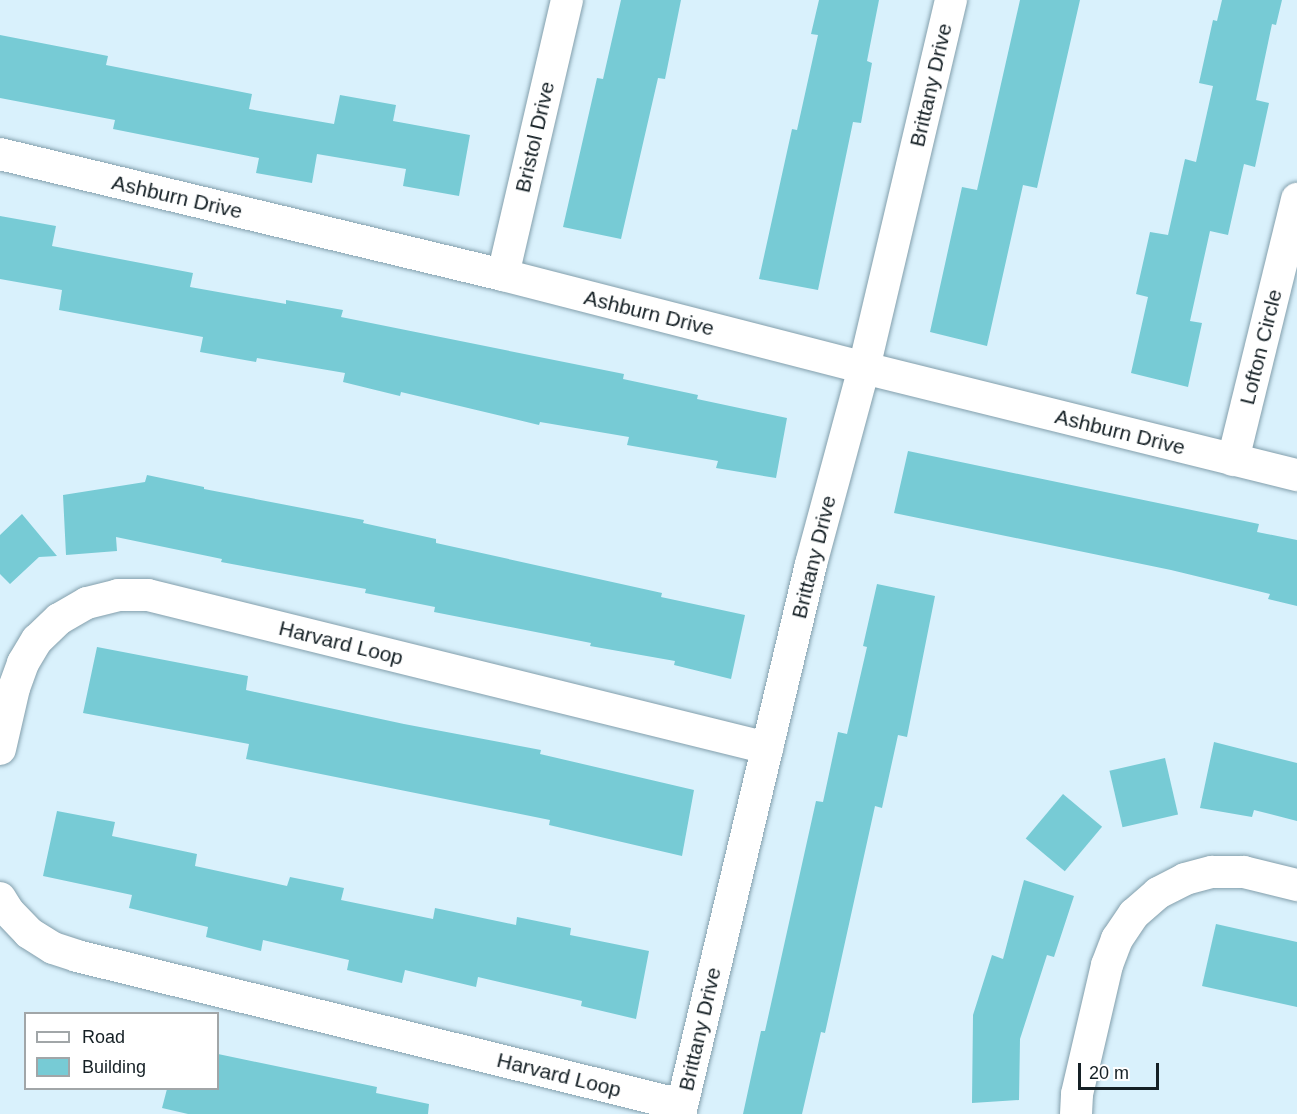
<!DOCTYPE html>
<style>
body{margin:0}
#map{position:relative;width:1297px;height:1114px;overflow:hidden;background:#d9f1fc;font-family:Helvetica,sans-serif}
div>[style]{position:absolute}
.building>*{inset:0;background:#77cbd5;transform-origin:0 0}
.roads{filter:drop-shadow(0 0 2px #839fac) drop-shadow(0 0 2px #839fac)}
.minor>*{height:32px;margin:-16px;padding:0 16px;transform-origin:16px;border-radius:16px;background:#fff}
span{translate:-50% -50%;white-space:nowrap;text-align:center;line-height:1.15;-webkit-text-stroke:4.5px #fff;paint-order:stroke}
.street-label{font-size:21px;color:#152025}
.legend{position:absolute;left:24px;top:1012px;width:195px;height:78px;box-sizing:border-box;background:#fff;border:2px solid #a1a6a8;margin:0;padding:8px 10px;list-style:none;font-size:18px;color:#152025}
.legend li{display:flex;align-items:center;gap:12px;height:30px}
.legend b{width:30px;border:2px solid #a1a6a8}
.scale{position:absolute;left:1078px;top:1063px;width:81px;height:27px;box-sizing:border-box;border:3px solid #152025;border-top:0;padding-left:8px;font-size:18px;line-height:21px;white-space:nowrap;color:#152025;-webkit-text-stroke:4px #fff;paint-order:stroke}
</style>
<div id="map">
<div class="building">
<i style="clip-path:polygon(621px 0,681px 0,665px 79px,658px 78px,621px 239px,563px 227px,597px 78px,603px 79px)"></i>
<i style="clip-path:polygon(819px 0,879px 0,867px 61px,872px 63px,861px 123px,853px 122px,818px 290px,759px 279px,792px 129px,797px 130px,818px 35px,811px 34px)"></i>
<i style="clip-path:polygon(1020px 0,1080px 0,1037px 188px,1023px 185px,987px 346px,930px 332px,962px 187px,977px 190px)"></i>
<i style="clip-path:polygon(1222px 0,1282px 0,1276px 25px,1272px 24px,1256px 100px,1269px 103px,1255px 167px,1244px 164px,1228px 235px,1210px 231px,1190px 321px,1202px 323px,1188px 387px,1131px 373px,1148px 297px,1136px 294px,1150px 232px,1168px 235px,1185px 159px,1196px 162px,1213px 86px,1199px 83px,1213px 20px,1217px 21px)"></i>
<i style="clip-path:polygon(0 35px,108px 56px,106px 65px,252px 94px,249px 109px,334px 124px,340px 95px,396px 105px,393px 121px,470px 135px,459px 196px,403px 186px,406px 169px,317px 154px,312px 183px,256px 173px,259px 158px,113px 129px,115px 120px,0 98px)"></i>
<i style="clip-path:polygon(0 216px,56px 226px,52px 246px,193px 273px,190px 287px,286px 304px,286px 300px,343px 310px,341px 317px,624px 374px,623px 379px,698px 395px,697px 399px,787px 418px,776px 478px,716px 468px,718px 461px,627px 445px,629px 437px,540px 422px,539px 425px,401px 392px,400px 396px,343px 382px,345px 373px,257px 358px,256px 362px,200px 352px,203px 337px,59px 310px,62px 290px,0 279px)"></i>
<i style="clip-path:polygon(908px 451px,1259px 524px,1257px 532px,1297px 540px,1297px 606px,1268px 599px,1270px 594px,1171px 570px,894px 513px)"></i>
<i style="clip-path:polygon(147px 475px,204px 487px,204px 489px,364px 520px,363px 523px,436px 539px,436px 543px,662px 593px,661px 597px,745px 615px,731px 679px,674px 665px,675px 661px,590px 646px,591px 643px,434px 612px,435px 607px,365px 593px,366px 589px,221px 562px,222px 559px,116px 537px,117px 551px,66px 555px,63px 495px,145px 482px)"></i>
<i style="clip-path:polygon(22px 514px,57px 556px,39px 557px,10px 584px,0 574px,0 535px)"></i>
<i style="clip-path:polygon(877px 584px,935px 596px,907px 737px,898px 735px,882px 808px,875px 806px,825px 1033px,821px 1032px,802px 1114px,743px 1114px,761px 1031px,765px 1031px,816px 801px,823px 802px,838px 732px,847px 734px,867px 647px,863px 646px)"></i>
<i style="clip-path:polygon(97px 647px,248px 676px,246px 690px,404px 724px,541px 750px,540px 754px,694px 790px,682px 856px,549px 825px,550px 820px,246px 759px,249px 744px,83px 713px)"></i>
<i style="clip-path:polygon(1214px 742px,1297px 763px,1297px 821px,1254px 810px,1252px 817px,1200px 808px)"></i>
<i style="left:1165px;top:758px;width:58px;height:57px;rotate:77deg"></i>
<i style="left:1063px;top:794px;width:51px;height:58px;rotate:40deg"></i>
<i style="clip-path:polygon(57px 811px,115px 822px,112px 836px,197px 854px,195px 866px,287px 886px,290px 877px,344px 888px,341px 900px,433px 919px,435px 908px,516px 925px,517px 917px,571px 928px,570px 935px,649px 951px,636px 1019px,581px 1006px,582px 1001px,478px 977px,476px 987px,405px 970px,402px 983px,347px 970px,349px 960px,263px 940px,261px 951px,206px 937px,208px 927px,129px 908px,132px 895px,43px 876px)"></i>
<i style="clip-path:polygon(1024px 880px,1074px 896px,1054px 957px,1047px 955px,1020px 1039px,1019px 1100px,972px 1103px,973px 1015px,992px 955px,1003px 959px)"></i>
<i style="clip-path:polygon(1216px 924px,1297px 942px,1297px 1007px,1202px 986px)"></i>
<i style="clip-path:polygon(218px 1054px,377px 1087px,376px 1093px,429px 1104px,428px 1114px,188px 1114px,162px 1108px,167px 1089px,218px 1089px)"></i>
</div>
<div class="roads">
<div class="minor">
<i style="left:0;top:154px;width:517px;rotate:13.53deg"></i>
<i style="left:503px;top:275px;width:373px;rotate:14.4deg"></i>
<i style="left:864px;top:368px;width:446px;rotate:13.9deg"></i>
<i style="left:503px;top:275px;width:282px;rotate:-76.9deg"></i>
<i style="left:1233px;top:460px;width:269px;rotate:-76.2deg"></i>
<i style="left:0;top:749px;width:63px;rotate:-77.1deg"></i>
<i style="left:14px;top:688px;width:27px;rotate:-70deg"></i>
<i style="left:23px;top:663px;width:27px;rotate:-59deg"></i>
<i style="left:37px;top:640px;width:30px;rotate:-44deg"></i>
<i style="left:59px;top:619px;width:32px;rotate:-30deg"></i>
<i style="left:87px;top:603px;width:32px;rotate:-14deg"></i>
<i style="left:118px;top:595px;width:30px"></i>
<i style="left:148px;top:595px;width:638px;rotate:13.88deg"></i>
<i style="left:0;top:898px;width:15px;rotate:58deg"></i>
<i style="left:8px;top:911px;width:30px;rotate:46deg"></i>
<i style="left:29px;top:933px;width:28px;rotate:32deg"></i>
<i style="left:53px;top:948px;width:25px;rotate:18deg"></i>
<i style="left:77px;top:956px;width:623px;rotate:13.84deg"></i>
<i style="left:680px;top:1114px;width:565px;rotate:-76.6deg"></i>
<i style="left:811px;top:564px;width:203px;rotate:-74.9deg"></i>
<i style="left:864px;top:368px;width:378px;rotate:-76.7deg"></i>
<i style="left:1076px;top:1114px;width:20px;rotate:-87deg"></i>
<i style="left:1077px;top:1094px;width:132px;rotate:-76.9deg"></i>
<i style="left:1107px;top:965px;width:28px;rotate:-69deg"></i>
<i style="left:1117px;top:939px;width:30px;rotate:-56deg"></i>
<i style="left:1134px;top:914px;width:32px;rotate:-41deg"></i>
<i style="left:1158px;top:893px;width:30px;rotate:-27deg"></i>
<i style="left:1185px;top:879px;width:28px;rotate:-15deg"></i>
<i style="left:1212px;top:872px;width:32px"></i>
<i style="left:1244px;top:872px;width:55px;rotate:13.8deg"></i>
</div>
</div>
<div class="street-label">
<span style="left:931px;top:85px;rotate:-77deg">Brittany Drive</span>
<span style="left:535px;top:137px;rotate:-77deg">Bristol Drive</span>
<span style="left:177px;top:197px;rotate:13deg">Ashburn Drive</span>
<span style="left:649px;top:313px;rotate:14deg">Ashburn Drive</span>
<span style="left:1261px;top:347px;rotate:-76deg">Lofton Circle</span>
<span style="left:1120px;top:432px;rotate:14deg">Ashburn Drive</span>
<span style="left:814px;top:557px;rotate:-76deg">Brittany Drive</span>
<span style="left:341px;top:643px;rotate:14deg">Harvard Loop</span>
<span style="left:700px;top:1029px;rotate:-77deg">Brittany Drive</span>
<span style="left:559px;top:1075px;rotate:14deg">Harvard Loop</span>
</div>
<ul class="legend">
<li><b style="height:8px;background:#fff"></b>Road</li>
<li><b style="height:16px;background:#77cbd5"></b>Building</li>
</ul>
<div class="scale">20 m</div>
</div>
